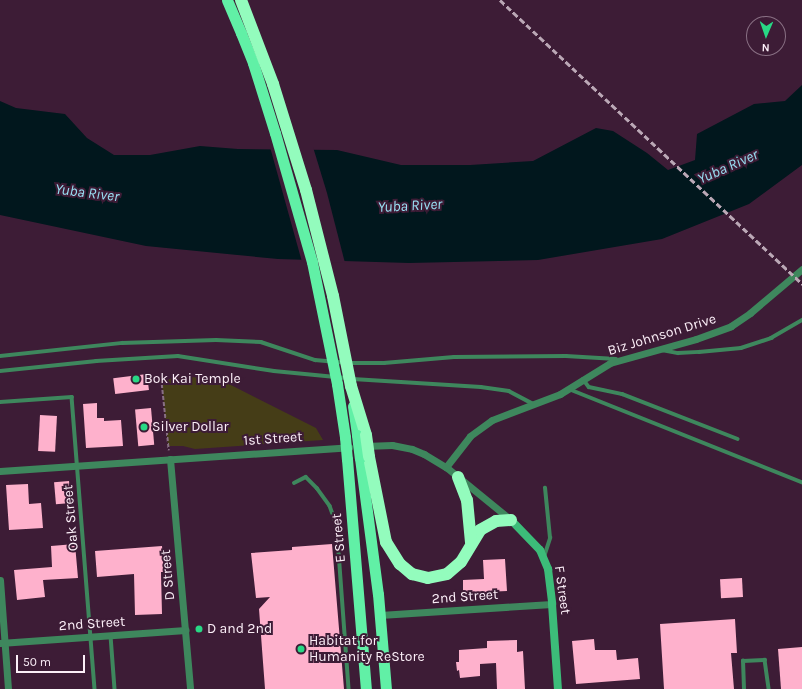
<!DOCTYPE html>
<style>
body{margin:0}
#map{position:relative;width:802px;height:689px;overflow:hidden;background:#3d1c36;font-family:Karla,sans-serif}
div>[style]{position:absolute}
.green>*{inset:0;background:#453d17}
.water>*{inset:0;background:#01171d}
.pier>*{inset:0;background:#3d1c36}
.building>*{inset:0;background:#feb1cc;transform-origin:0 0}
.path>*{height:1.5px;margin-top:-0.75px;transform-origin:0;background:repeating-linear-gradient(90deg,#886f83 0 4px,transparent 0 6px)}
.service>*{height:3.5px;margin:-1.75px;padding:0 1.75px;transform-origin:1.75px;border-radius:1.75px;background:#3e875d}
.minor>*{height:7px;margin:-3.5px;padding:0 3.5px;transform-origin:3.5px;border-radius:3.5px;background:#3e875d}
.secondary>*{height:8px;margin:-4px;padding:0 4px;transform-origin:4px;border-radius:4px;background:#3cbc79}
.trunk>*{height:11px;margin:-5.5px;padding:0 5.5px;transform-origin:5.5px;border-radius:5.5px;background:#61f0a6}
.motorway>*{height:12px;margin:-6px;padding:0 6px;transform-origin:6px;border-radius:6px;background:#93fcbd}
.rail>*{height:3px;margin-top:-1.5px;transform-origin:0;background:repeating-linear-gradient(90deg,#bba8b6 0 6px,transparent 0 9px)}
.trunk-bridge>*{height:11px;margin:-5.5px;padding:0 5.5px;transform-origin:5.5px;border-radius:5.5px;background:#61f0a6}
.motorway-bridge>*{height:12px;margin:-6px;padding:0 6px;transform-origin:6px;border-radius:6px;background:#93fcbd}
.dots>*{width:11px;height:11px;translate:-50% -50%;box-sizing:border-box;border:2px solid #3d1c36;border-radius:50%}
span{translate:-50% -50%;white-space:nowrap;text-align:center;line-height:1.15;-webkit-text-stroke:4px #3d1c36;paint-order:stroke}
.street-label{font-size:14px;color:#fceff8}
.poi-label{font-size:14px;color:#fceff8}
.left{translate:0 -50%;text-align:left}
.water-label{font-size:15px;color:#99e0f3;font-style:italic}
.north{position:absolute;left:746px;top:16px;width:40px;height:40px;box-sizing:border-box;background:#3d1c36;border:1px solid #897084;border-radius:50%;rotate:182deg;font-size:11px;font-weight:700;line-height:16px;text-align:center;color:#fceff8}
.north::after{content:'';display:block;margin:auto;width:14px;height:18px;background:#28d885;clip-path:polygon(50% 0,100% 100%,50% 72%,0 100%)}
.scale{position:absolute;left:16px;top:655px;width:69px;height:18px;box-sizing:border-box;border:2px solid #fceff8;border-top:0;padding-left:5px;font-size:12px;line-height:14px;white-space:nowrap;color:#fceff8;-webkit-text-stroke:3px #3d1c36;paint-order:stroke}
</style>
<div id="map">
<div class="green">
<i style="clip-path:polygon(176px 375px,223px 381px,316px 428px,323px 440px,195px 449px,183px 446px,168px 446px,162px 384px)"></i>
</div>
<div class="water">
<i style="clip-path:polygon(802px 85px,802px 165px,749px 204px,662px 239px,538px 260px,409px 263px,278px 259px,146px 246px,0 215px,0 101px,16px 108px,65px 114px,87px 138px,114px 155px,150px 155px,200px 146px,238px 149px,337px 150px,401px 165px,470px 165px,533px 161px,596px 128px,613px 131px,647px 153px,668px 170px,695px 160px,697px 134px,754px 104px,785px 101px)"></i>
</div>
<div class="pier">
<i style="clip-path:polygon(270px 147px,313px 147px,327px 193px,345px 263px,302px 262px)"></i>
</div>
<div class="building">
<i style="left:147px;top:374px;width:16px;height:34px;rotate:83deg"></i>
<i style="clip-path:polygon(97px 403px,97px 418px,104px 418px,104px 421px,121px 420px,123px 446px,86px 448px,83px 404px)"></i>
<i style="left:151px;top:408px;width:37px;height:16px;rotate:85deg"></i>
<i style="left:40px;top:415px;width:17px;height:36px;rotate:3deg"></i>
<i style="left:69px;top:481px;width:22px;height:15px;rotate:85deg"></i>
<i style="clip-path:polygon(28px 484px,29px 504px,41px 503px,43px 528px,9px 530px,6px 485px)"></i>
<i style="clip-path:polygon(75px 544px,78px 578px,43px 580px,45px 597px,17px 600px,14px 570px,52px 567px,51px 546px)"></i>
<i style="clip-path:polygon(332px 544px,344px 689px,265px 689px,259px 609px,270px 597px,256px 598px,251px 553px,292px 550px,292px 547px)"></i>
<i style="clip-path:polygon(162px 546px,164px 572px,161px 572px,162px 614px,135px 615px,134px 574px,97px 577px,95px 551px)"></i>
<i style="clip-path:polygon(505px 559px,507px 591px,463px 593px,463px 580px,484px 579px,483px 560px)"></i>
<i style="left:742px;top:578px;width:19px;height:22px;rotate:87deg"></i>
<i style="clip-path:polygon(735px 619px,737px 653px,731px 653px,734px 689px,664px 689px,660px 624px)"></i>
<i style="clip-path:polygon(594px 639px,595px 650px,616px 650px,617px 660px,638px 658px,640px 679px,576px 684px,572px 641px)"></i>
<i style="clip-path:polygon(517px 640px,517px 652px,523px 651px,525px 689px,497px 689px,496px 663px,480px 664px,480px 676px,460px 678px,459px 670px,457px 671px,456px 662px,459px 662px,459px 650px,487px 648px,487px 641px)"></i>
<i style="clip-path:polygon(802px 647px,802px 689px,781px 689px,778px 649px)"></i>
</div>
<div class="path">
<i style="left:162px;top:384px;width:67px;rotate:84deg"></i>
</div>
<div class="service">
<i style="left:662px;top:350px;width:16px;rotate:11deg"></i>
<i style="left:678px;top:353px;width:21px;rotate:-3deg"></i>
<i style="left:699px;top:352px;width:42px;rotate:-5.4deg"></i>
<i style="left:741px;top:348px;width:32px;rotate:-18deg"></i>
<i style="left:771px;top:338px;width:36px;rotate:-30deg"></i>
<i style="left:0;top:356px;width:123px;rotate:-6.1deg"></i>
<i style="left:122px;top:343px;width:94px;rotate:-1.8deg"></i>
<i style="left:216px;top:340px;width:45px;rotate:2.5deg"></i>
<i style="left:261px;top:342px;width:57px;rotate:18.4deg"></i>
<i style="left:315px;top:360px;width:36px;rotate:5deg"></i>
<i style="left:351px;top:363px;width:33px"></i>
<i style="left:384px;top:363px;width:70px;rotate:-4.9deg"></i>
<i style="left:454px;top:357px;width:112px;rotate:-0.5deg"></i>
<i style="left:566px;top:356px;width:50px;rotate:3.4deg"></i>
<i style="left:0;top:371px;width:97px;rotate:-5.9deg"></i>
<i style="left:96px;top:361px;width:82px;rotate:-3.5deg"></i>
<i style="left:178px;top:356px;width:97px;rotate:8.9deg"></i>
<i style="left:274px;top:371px;width:72px;rotate:5.6deg"></i>
<i style="left:353px;top:379px;width:128px;rotate:3.6deg"></i>
<i style="left:481px;top:387px;width:28px;rotate:8deg"></i>
<i style="left:509px;top:391px;width:27px;rotate:28deg"></i>
<i style="left:583px;top:379px;width:10px;rotate:53deg"></i>
<i style="left:589px;top:387px;width:34px;rotate:12deg"></i>
<i style="left:622px;top:394px;width:124px;rotate:21.2deg"></i>
<i style="left:569px;top:389px;width:251px;rotate:21.8deg"></i>
<i style="left:0;top:402px;width:72px;rotate:-4deg"></i>
<i style="left:72px;top:397px;width:293px;rotate:85.5deg"></i>
<i style="left:294px;top:483px;width:13px;rotate:-27deg"></i>
<i style="left:306px;top:477px;width:16px;rotate:45deg"></i>
<i style="left:317px;top:488px;width:22px;rotate:54deg"></i>
<i style="left:330px;top:506px;width:20px;rotate:70deg"></i>
<i style="left:337px;top:525px;width:164px;rotate:85.8deg"></i>
<i style="left:544px;top:557px;width:20px;rotate:-72deg"></i>
<i style="left:550px;top:538px;width:50px;rotate:-95.7deg"></i>
<i style="left:111px;top:636px;width:53px;rotate:85.7deg"></i>
<i style="left:744px;top:689px;width:28px;rotate:-92deg"></i>
<i style="left:743px;top:661px;width:22px;rotate:-3deg"></i>
<i style="left:765px;top:660px;width:29px;rotate:82deg"></i>
</div>
<div class="minor">
<i style="left:365px;top:446px;width:27px;rotate:-2deg"></i>
<i style="left:392px;top:445px;width:20px;rotate:11deg"></i>
<i style="left:412px;top:449px;width:13px;rotate:23deg"></i>
<i style="left:424px;top:454px;width:26px;rotate:31deg"></i>
<i style="left:446px;top:467px;width:84px;rotate:39.2deg"></i>
<i style="left:170px;top:459px;width:231px;rotate:85deg"></i>
<i style="left:446px;top:467px;width:39px;rotate:-52deg"></i>
<i style="left:470px;top:436px;width:27px;rotate:-36deg"></i>
<i style="left:492px;top:420px;width:73px;rotate:-20.9deg"></i>
<i style="left:560px;top:394px;width:59px;rotate:-31.8deg"></i>
<i style="left:610px;top:363px;width:89px;rotate:-15.6deg"></i>
<i style="left:696px;top:339px;width:37px;rotate:-20deg"></i>
<i style="left:731px;top:326px;width:23px;rotate:-34deg"></i>
<i style="left:750px;top:313px;width:68px;rotate:-40.2deg"></i>
<i style="left:0;top:471px;width:350px;rotate:-3.9deg"></i>
<i style="left:0;top:580px;width:109px;rotate:85.8deg"></i>
<i style="left:380px;top:615px;width:172px;rotate:-3.7deg"></i>
<i style="left:0;top:643px;width:186px;rotate:-4deg"></i>
</div>
<div class="secondary">
<i style="left:511px;top:520px;width:42px;rotate:46deg"></i>
<i style="left:540px;top:550px;width:21px;rotate:67deg"></i>
<i style="left:548px;top:569px;width:35px;rotate:83deg"></i>
<i style="left:552px;top:604px;width:85px;rotate:86deg"></i>
</div>
<div class="trunk">
<i style="left:227px;top:0;width:36px;rotate:67deg"></i>
<i style="left:337px;top:384px;width:54px;rotate:81.4deg"></i>
<i style="left:353px;top:406px;width:29px;rotate:82deg"></i>
<i style="left:360px;top:458px;width:137px;rotate:82.5deg"></i>
<i style="left:378px;top:594px;width:95px;rotate:85.2deg"></i>
<i style="left:347px;top:459px;width:231px;rotate:85.3deg"></i>
</div>
<div class="motorway">
<i style="left:351px;top:386px;width:51px;rotate:73deg"></i>
<i style="left:369px;top:457px;width:87px;rotate:78.7deg"></i>
<i style="left:386px;top:542px;width:26px;rotate:58deg"></i>
<i style="left:400px;top:564px;width:16px;rotate:40deg"></i>
<i style="left:412px;top:574px;width:16px;rotate:14deg"></i>
<i style="left:428px;top:578px;width:19px;rotate:-12deg"></i>
<i style="left:447px;top:574px;width:18px;rotate:-41deg"></i>
<i style="left:461px;top:562px;width:37px;rotate:-59deg"></i>
<i style="left:480px;top:530px;width:18px;rotate:-29deg"></i>
<i style="left:496px;top:521px;width:15px;rotate:-4deg"></i>
<i style="left:458px;top:477px;width:25px;rotate:69deg"></i>
<i style="left:467px;top:500px;width:42px;rotate:84.6deg"></i>
</div>
<div class="rail">
<i style="left:500px;top:0;width:415px;rotate:43.2deg"></i>
</div>
<div class="trunk-bridge">
<i style="left:241px;top:33px;width:32px;rotate:68deg"></i>
<i style="left:253px;top:63px;width:73px;rotate:72.6deg"></i>
<i style="left:275px;top:133px;width:134px;rotate:74deg"></i>
<i style="left:312px;top:262px;width:125px;rotate:78.4deg"></i>
<i style="left:357px;top:435px;width:23px;rotate:83deg"></i>
<i style="left:345px;top:437px;width:22px;rotate:85deg"></i>
</div>
<div class="motorway-bridge">
<i style="left:241px;top:0;width:90px;rotate:69.1deg"></i>
<i style="left:273px;top:84px;width:111px;rotate:72.7deg"></i>
<i style="left:306px;top:190px;width:109px;rotate:75.7deg"></i>
<i style="left:333px;top:296px;width:92px;rotate:78.7deg"></i>
<i style="left:366px;top:435px;width:22px;rotate:82deg"></i>
</div>
<div class="dots">
<i style="left:136px;top:379px;background:#28d885"></i>
<i style="left:144px;top:427px;background:#28d885"></i>
<i style="left:199px;top:629px;background:#28d885"></i>
<i style="left:301px;top:649px;background:#28d885"></i>
</div>
<div class="street-label">
<span style="left:662px;top:335px;rotate:-17deg">Biz Johnson Drive</span>
<span style="left:273px;top:439px;rotate:-4deg">1st Street</span>
<span style="left:71px;top:518px;rotate:-95deg">Oak Street</span>
<span style="left:339px;top:538px;rotate:-95deg">E Street</span>
<span style="left:168px;top:575px;rotate:-95deg">D Street</span>
<span style="left:562px;top:590px;rotate:82deg">F Street</span>
<span style="left:465px;top:597px;rotate:-4deg">2nd Street</span>
<span style="left:92px;top:624px;rotate:-4deg">2nd Street</span>
</div>
<div class="poi-label">
<span class="left" style="left:144px;top:379px">Bok Kai Temple</span>
<span class="left" style="left:152px;top:427px">Silver Dollar</span>
<span class="left" style="left:207px;top:629px">D and 2nd</span>
<span class="left" style="left:309px;top:649px">Habitat for<br>Humanity ReStore</span>
</div>
<div class="water-label">
<span style="left:728px;top:167px;rotate:-24deg">Yuba River</span>
<span style="left:87px;top:193px;rotate:7deg">Yuba River</span>
<span style="left:410px;top:206px;rotate:-3deg">Yuba River</span>
</div>
<div class="north">N</div>
<div class="scale">50 m</div>
</div>
